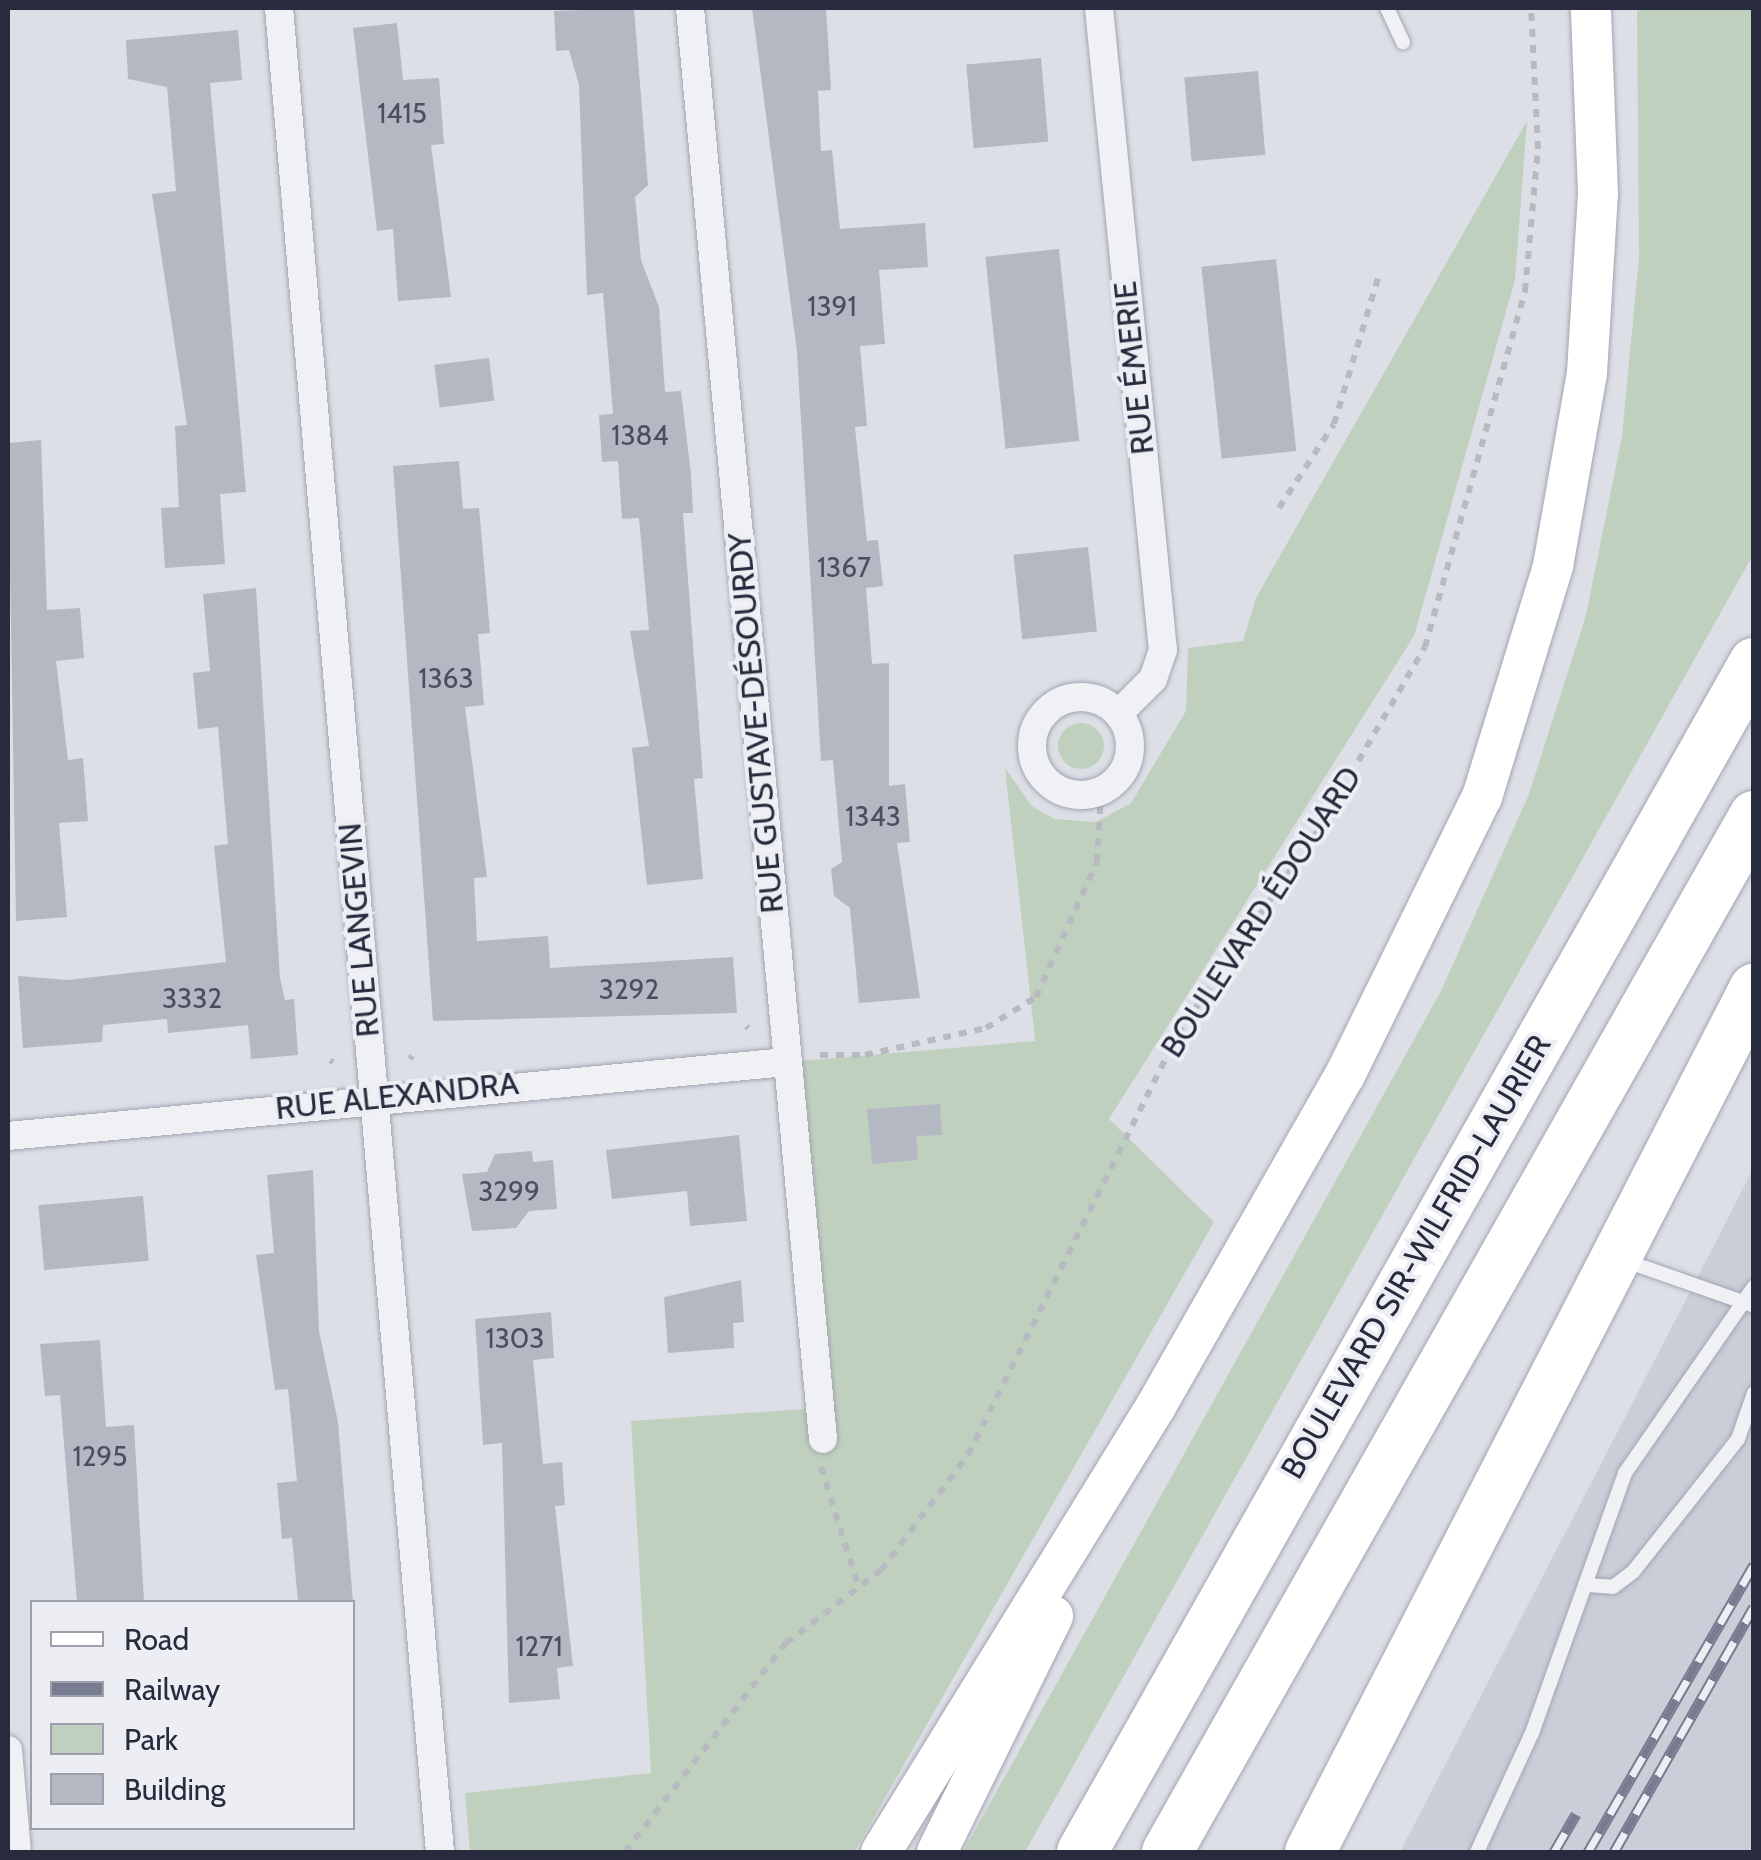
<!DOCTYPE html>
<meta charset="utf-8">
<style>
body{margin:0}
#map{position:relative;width:1761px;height:1860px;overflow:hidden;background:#dddfe7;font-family:Cabin,sans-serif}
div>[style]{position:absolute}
.built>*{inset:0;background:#cbced9}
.green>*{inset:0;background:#c0d0be}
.round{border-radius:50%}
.building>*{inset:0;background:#b4b8c3;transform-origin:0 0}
.path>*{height:6px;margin-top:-3px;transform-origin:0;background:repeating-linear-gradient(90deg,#b7bac1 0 8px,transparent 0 16px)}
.roads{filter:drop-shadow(0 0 2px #a3a5b1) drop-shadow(0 0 2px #a3a5b1)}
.lane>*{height:14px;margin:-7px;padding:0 7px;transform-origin:7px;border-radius:7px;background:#eff1f5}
.street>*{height:28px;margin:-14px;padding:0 14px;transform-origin:14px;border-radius:14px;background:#eff1f5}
.street>.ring{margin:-14px;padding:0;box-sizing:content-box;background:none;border:28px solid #eff1f5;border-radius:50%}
.secondary>*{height:40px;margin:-20px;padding:0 20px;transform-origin:20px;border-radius:20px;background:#fff}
.highway>*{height:50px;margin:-25px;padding:0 25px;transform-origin:25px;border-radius:25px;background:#fff}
.rail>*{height:11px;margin-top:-5.5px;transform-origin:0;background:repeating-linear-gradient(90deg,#eceef4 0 22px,#777c90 0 44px);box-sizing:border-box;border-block:2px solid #777c90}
span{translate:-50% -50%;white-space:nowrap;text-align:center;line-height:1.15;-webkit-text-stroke:8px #eceef4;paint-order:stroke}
.number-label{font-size:28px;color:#4a4e5e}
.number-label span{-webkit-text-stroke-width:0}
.street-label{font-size:32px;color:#272b3d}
.frame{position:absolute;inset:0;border:10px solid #272b3d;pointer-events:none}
.legend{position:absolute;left:30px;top:1600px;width:325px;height:230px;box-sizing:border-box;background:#eceef4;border:2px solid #9da0ab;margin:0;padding:12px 18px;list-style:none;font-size:30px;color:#272b3d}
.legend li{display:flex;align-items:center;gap:20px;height:50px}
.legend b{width:50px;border:2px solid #9da0ab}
</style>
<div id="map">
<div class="built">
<i style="clip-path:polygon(1753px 1169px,1753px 1852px,1400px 1852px,1692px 1288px)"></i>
</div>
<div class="green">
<i style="clip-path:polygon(1637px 8px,1753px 8px,1753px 555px,1025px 1852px,963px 1852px,1441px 991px,1529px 794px,1586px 615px,1622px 436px,1639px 258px)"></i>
<i style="clip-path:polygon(1527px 121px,1515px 280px,1414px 636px,1109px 1119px,1214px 1222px,854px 1852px,470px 1852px,465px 1793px,651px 1773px,631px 1421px,818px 1408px,787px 1062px,1035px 1041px,1005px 768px,1032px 806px,1054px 819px,1096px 822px,1131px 803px,1186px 711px,1188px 648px,1243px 641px,1256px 598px)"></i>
<i class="round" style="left:1058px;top:723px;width:46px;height:46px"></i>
</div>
<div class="building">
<i style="clip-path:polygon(634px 8px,648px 185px,635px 197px,641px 260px,659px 307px,665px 392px,681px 391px,691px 474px,693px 513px,683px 513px,703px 778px,694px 779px,703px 879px,647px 885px,632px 748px,649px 746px,630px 631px,649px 630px,639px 518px,622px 519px,618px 461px,602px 462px,599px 415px,613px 414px,603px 293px,587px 295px,579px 85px,569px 50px,556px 51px,554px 11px)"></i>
<i style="clip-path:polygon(752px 8px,826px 8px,831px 90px,818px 91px,821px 151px,832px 150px,840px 229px,925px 223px,928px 267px,879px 270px,885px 344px,860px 346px,867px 426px,855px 427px,867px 541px,878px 540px,883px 586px,866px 588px,872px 664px,889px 663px,889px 786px,905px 784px,910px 842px,897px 843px,920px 998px,859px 1003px,850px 908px,834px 896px,831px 869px,842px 862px,833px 760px,821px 761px,797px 352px)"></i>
<i style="clip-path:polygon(397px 23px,403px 80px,439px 78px,444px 144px,431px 145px,451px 297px,398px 301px,393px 229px,377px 231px,353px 28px)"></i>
<i style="clip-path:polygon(238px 30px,242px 80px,210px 83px,246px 492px,220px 494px,225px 564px,165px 568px,161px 508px,179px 507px,175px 426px,187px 425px,152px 194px,176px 191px,167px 87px,128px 79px,126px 40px)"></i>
<i style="left:1041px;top:58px;width:84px;height:75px;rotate:85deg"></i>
<i style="left:1258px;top:71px;width:84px;height:74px;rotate:85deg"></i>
<i style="left:1059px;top:249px;width:193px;height:74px;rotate:84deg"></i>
<i style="left:1276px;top:259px;width:193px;height:75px;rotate:84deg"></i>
<i style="left:489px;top:358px;width:43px;height:55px;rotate:83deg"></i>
<i style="clip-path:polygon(41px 440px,47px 610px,80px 608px,84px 658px,56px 661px,68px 760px,83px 758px,88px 821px,59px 823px,67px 917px,16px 921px,8px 443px)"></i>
<i style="clip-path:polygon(459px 461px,463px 509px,479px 508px,490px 633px,478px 634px,484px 705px,465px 707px,487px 877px,474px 878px,477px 941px,548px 936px,550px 968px,733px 957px,737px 1013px,433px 1021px,393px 466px)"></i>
<i style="left:1088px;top:547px;width:85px;height:75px;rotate:84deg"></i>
<i style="clip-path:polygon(256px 588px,280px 978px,285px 1000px,294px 999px,298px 1055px,251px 1059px,248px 1025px,168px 1033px,167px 1019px,103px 1025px,102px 1042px,23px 1048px,18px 976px,68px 980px,226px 962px,214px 846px,228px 844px,218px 727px,198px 729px,193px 673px,210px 671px,203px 594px)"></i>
<i style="clip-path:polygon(940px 1104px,942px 1135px,916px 1136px,918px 1160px,872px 1164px,867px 1109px)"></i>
<i style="clip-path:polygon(739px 1135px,747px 1221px,690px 1226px,687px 1191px,612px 1199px,606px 1150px)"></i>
<i style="clip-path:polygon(532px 1151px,533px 1162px,553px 1160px,557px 1209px,529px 1211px,516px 1228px,472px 1231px,462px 1174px,487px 1172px,495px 1154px)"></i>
<i style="clip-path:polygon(313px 1170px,319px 1331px,338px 1422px,353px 1602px,298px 1602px,292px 1538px,282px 1539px,277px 1483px,297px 1481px,288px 1389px,275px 1390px,256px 1255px,274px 1253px,267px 1175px)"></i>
<i style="left:143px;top:1196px;width:65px;height:105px;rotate:85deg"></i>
<i style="clip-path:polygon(741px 1280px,744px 1322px,733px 1323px,734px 1348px,668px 1353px,664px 1297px)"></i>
<i style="clip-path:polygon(551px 1312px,554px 1358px,533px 1360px,543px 1464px,562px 1462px,565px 1505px,555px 1506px,573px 1666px,557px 1668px,560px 1699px,509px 1703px,502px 1443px,483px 1445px,475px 1319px)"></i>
<i style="clip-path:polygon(100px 1340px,106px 1427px,134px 1425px,144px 1602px,77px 1602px,60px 1395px,45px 1396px,40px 1344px)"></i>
</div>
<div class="path">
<i style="left:1279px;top:508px;width:100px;rotate:-56.8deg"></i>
<i style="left:1334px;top:424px;width:152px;rotate:-73.2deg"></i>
<i style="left:746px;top:1026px;width:3px;rotate:45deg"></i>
<i style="left:820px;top:1055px;width:45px"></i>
<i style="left:865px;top:1055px;width:124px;rotate:-12.6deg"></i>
<i style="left:986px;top:1028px;width:59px;rotate:-31.8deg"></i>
<i style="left:1036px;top:997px;width:148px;rotate:-65.7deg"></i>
<i style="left:1097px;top:862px;width:70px;rotate:-86.7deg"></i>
<i style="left:410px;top:1059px;width:4px;rotate:-56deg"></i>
<i style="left:330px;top:1060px;width:4px;rotate:34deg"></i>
<i style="left:821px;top:1467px;width:127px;rotate:72.6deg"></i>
<i style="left:625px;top:1852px;width:264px;rotate:-52.4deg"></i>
<i style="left:786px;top:1643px;width:120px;rotate:-37.5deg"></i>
<i style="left:881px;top:1570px;width:144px;rotate:-52.9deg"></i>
<i style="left:968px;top:1455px;width:470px;rotate:-63.5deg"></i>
<i style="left:1178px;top:1034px;width:247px;rotate:-55.5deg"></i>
<i style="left:1318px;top:830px;width:212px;rotate:-59.7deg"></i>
<i style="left:1425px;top:647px;width:370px;rotate:-74.3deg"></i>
<i style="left:1525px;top:291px;width:143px;rotate:-84.8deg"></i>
<i style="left:1538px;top:149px;width:141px;rotate:-92.8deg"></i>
</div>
<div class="roads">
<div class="lane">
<i style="left:1387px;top:8px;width:38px;rotate:65deg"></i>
<i style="left:1623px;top:1260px;width:139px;rotate:19.3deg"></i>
<i style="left:1587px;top:1585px;width:26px;rotate:4deg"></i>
<i style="left:1613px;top:1587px;width:25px;rotate:-37deg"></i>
<i style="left:1633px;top:1572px;width:169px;rotate:-51.7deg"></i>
<i style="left:1738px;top:1439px;width:49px;rotate:-70.8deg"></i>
<i style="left:1477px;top:1852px;width:131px;rotate:-65.2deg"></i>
<i style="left:1532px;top:1733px;width:276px;rotate:-70.3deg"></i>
<i style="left:1625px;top:1473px;width:226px;rotate:-55.3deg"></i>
</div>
<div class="street">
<i style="left:279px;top:8px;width:1851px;rotate:85.01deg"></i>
<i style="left:690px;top:8px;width:1437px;rotate:84.69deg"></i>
<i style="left:1099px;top:8px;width:645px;rotate:84.31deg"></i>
<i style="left:1163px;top:650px;width:31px;rotate:109deg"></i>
<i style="left:1153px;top:679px;width:49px;rotate:135deg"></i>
<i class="ring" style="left:1032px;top:697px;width:70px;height:70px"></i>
<i style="left:8px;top:1136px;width:783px;rotate:-5.43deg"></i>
<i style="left:8px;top:1750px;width:102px;rotate:85deg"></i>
</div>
<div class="secondary">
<i style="left:881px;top:1852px;width:524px;rotate:-58.34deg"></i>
<i style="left:1156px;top:1406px;width:381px;rotate:-60.3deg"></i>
<i style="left:1345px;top:1075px;width:310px;rotate:-63.8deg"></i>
<i style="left:1482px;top:797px;width:242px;rotate:-72.9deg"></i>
<i style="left:1553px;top:566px;width:196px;rotate:-80deg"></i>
<i style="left:1587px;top:373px;width:179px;rotate:-86.5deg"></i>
<i style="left:1598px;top:194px;width:186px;rotate:-92.2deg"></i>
<i style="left:937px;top:1852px;width:263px;rotate:-63.8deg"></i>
</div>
<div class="highway">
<i style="left:1082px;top:1852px;width:1366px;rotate:-60.53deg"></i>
<i style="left:1167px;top:1852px;width:1191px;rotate:-60.46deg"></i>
<i style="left:1310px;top:1852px;width:971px;rotate:-62.77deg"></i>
</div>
</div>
<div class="rail">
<i style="left:1554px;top:1852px;width:44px;rotate:-59.9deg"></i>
<i style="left:1588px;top:1852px;width:332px;rotate:-60deg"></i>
<i style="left:1614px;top:1852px;width:282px;rotate:-60.3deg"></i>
</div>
<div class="number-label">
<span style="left:402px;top:113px">1415</span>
<span style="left:832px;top:306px">1391</span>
<span style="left:640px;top:435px">1384</span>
<span style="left:844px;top:567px">1367</span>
<span style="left:446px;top:678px">1363</span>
<span style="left:873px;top:816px">1343</span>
<span style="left:629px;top:989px">3292</span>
<span style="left:192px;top:998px">3332</span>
<span style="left:509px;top:1191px">3299</span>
<span style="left:515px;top:1338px">1303</span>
<span style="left:100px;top:1456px">1295</span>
<span style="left:539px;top:1646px">1271</span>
</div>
<div class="street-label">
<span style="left:1134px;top:368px;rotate:-96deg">RUE ÉMERIE</span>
<span style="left:756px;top:723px;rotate:-95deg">RUE GUSTAVE-DÉSOURDY</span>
<span style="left:1261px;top:912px;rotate:-57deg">BOULEVARD ÉDOUARD</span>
<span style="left:359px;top:930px;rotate:-95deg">RUE LANGEVIN</span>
<span style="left:397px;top:1096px;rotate:-6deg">RUE ALEXANDRA</span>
<span style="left:1416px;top:1257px;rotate:-60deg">BOULEVARD SIR-WILFRID-LAURIER</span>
</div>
<div class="frame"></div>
<ul class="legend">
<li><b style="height:12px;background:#fff"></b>Road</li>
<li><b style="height:12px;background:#777c90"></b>Railway</li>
<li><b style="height:28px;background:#c0d0be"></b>Park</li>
<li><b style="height:28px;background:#b4b8c3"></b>Building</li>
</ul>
</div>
